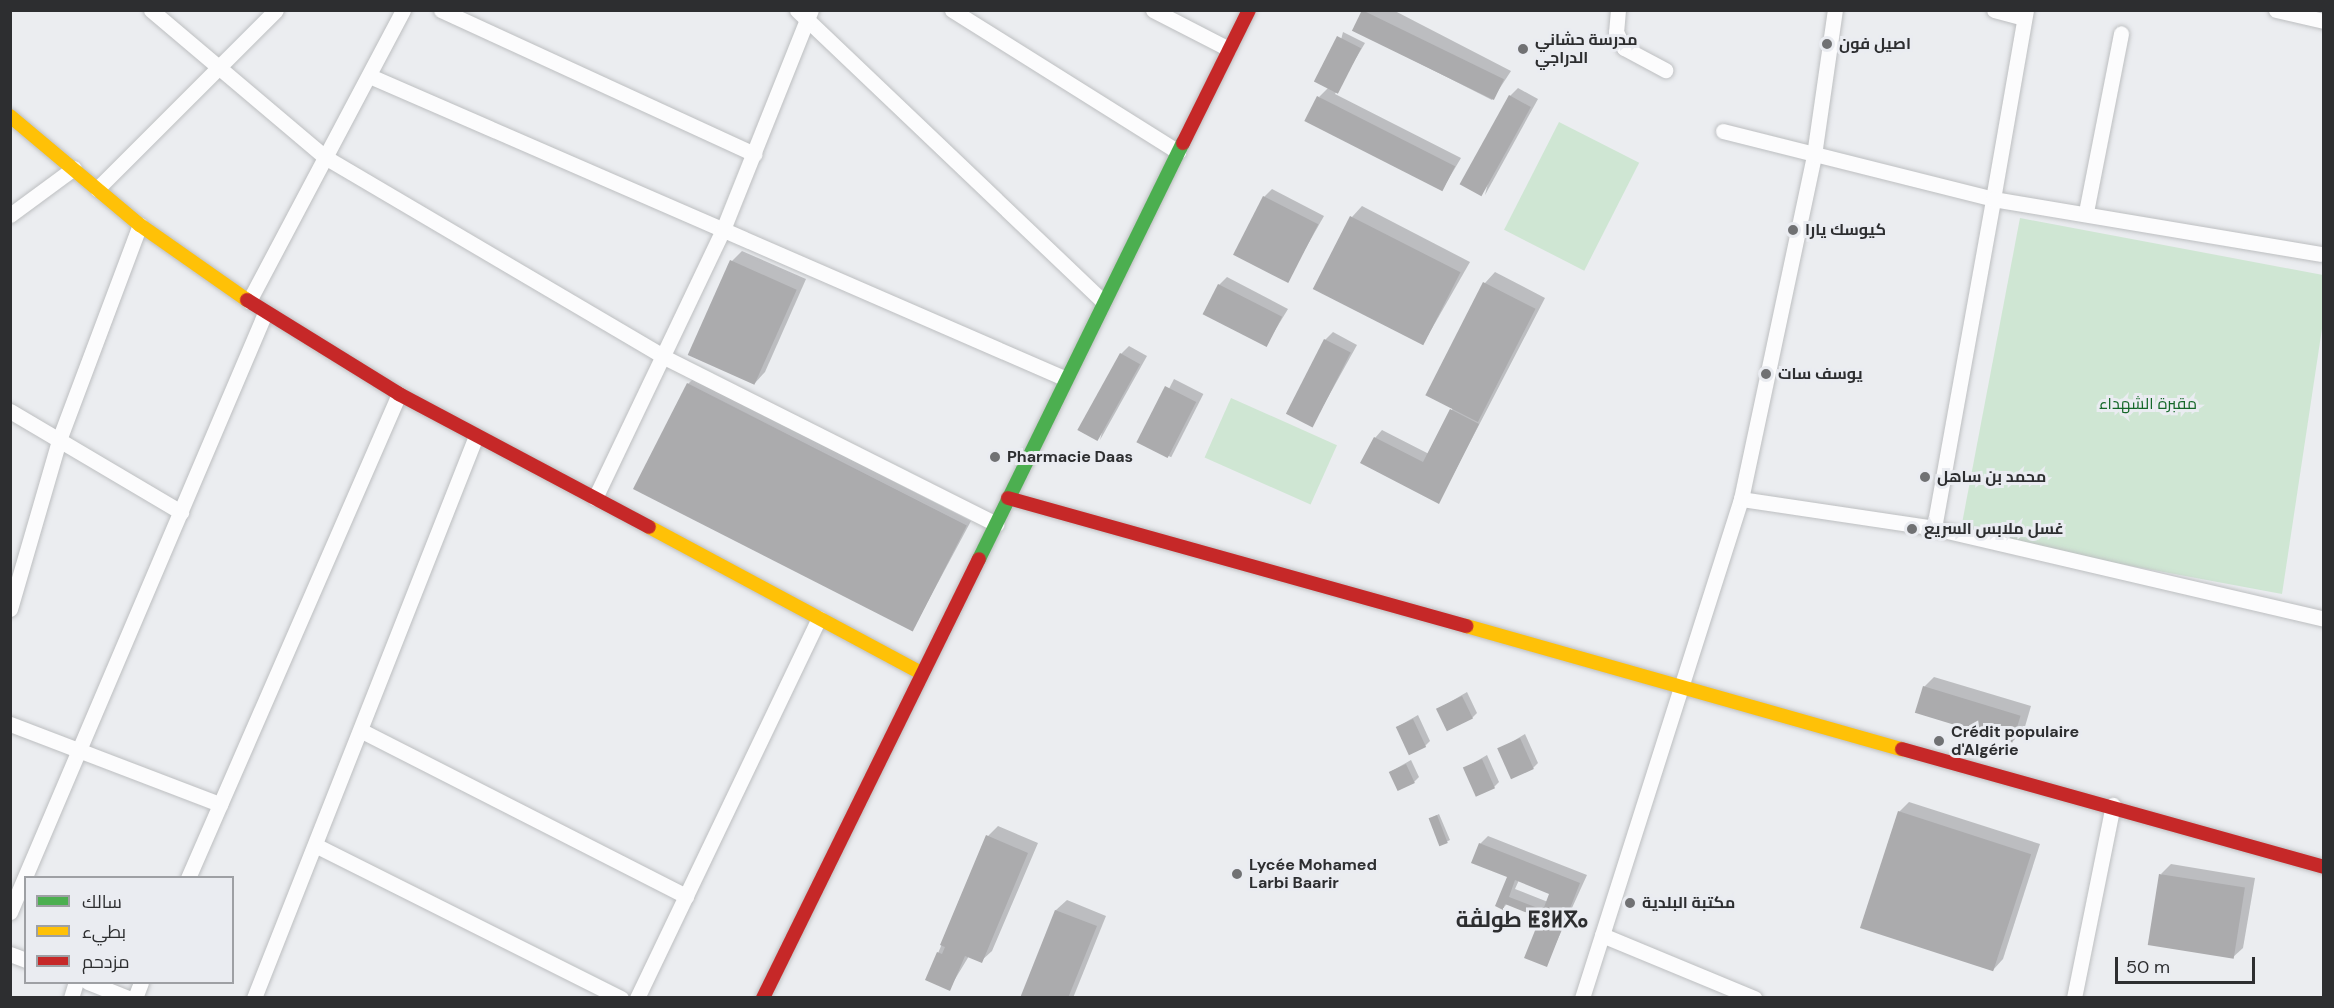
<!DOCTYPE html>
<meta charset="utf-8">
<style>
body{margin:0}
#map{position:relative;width:2334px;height:1008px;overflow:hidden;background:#ebedf0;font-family:"DM Sans",Cairo,"Noto Sans Tifinagh",sans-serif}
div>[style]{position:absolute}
.green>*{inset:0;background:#cfe6d3;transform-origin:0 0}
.shadow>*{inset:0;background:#0003;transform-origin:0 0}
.building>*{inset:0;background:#ababad;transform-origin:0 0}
.roads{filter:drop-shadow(0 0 2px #bdbfc1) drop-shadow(0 0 2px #bdbfc1)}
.street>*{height:15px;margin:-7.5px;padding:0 7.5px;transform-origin:7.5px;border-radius:7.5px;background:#fcfcfd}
.fast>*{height:14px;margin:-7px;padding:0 7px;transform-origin:7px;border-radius:7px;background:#4caf50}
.slow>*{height:14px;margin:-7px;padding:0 7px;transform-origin:7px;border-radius:7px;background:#ffc107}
.jam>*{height:14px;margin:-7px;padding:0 7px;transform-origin:7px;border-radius:7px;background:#c62828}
.dots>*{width:16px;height:16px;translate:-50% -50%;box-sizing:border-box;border:3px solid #eaecf1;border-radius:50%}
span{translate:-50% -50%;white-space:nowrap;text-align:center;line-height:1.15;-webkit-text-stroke:6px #eaecf1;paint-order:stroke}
.poi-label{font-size:16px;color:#2d2e30;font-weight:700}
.left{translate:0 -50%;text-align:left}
.park-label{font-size:16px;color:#156729}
.district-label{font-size:22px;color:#2d2e30;font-weight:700}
.frame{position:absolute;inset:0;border:12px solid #2d2e30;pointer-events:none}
.legend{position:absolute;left:24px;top:876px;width:210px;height:108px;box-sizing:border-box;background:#eaecf1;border:2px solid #9ea0a4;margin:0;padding:8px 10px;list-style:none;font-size:18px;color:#2d2e30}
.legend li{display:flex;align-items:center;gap:12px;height:30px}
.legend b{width:30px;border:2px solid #9ea0a4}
.scale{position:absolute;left:2115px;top:957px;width:140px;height:27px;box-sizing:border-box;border:3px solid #2d2e30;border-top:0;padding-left:8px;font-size:18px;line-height:21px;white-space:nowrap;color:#2d2e30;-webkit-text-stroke:4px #eaecf1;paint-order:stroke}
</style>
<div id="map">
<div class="green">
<i style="left:1559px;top:122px;width:90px;height:121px;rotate:27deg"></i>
<i style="clip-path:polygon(2020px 218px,2323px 275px,2323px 322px,2282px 594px,1960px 534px)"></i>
<i style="left:1231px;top:398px;width:116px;height:65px;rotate:24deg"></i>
</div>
<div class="shadow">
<i style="clip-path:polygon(1364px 10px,1393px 10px,1511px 71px,1492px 100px,1354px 30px)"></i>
<i style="clip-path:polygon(1343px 32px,1365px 43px,1335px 94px,1461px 158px,1442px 190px,1319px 97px,1329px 87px)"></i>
<i style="clip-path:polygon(1518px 88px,1538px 99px,1485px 195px,1510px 96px)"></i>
<i style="clip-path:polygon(1272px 189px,1324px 216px,1287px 281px,1264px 197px)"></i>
<i style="clip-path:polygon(1362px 206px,1470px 262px,1423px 344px,1352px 217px)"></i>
<i style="clip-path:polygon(742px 251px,806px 279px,765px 372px,755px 383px,732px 261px)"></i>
<i style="clip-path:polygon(1495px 272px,1545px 298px,1439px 502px,1375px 438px,1382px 430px,1429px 454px,1453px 408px,1485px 283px)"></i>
<i style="clip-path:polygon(1227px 277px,1288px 309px,1266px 345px,1219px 285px)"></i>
<i style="clip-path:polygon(1333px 332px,1357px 345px,1312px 426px,1325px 340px)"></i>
<i style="clip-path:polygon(1129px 346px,1147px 356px,1100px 440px,1121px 354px)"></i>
<i style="clip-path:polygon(693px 379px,971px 521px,912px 631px,688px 384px)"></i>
<i style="left:1174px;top:379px;width:33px;height:71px;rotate:27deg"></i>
<i style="clip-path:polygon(1934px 677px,2031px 706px,2024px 730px,2013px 741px,1924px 687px)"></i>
<i style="clip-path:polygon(1467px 692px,1477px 713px,1472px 718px,1438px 709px)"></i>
<i style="clip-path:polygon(1418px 715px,1430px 741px,1425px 746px,1397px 727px)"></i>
<i style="clip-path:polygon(1525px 734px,1538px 763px,1533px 768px,1500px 749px)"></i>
<i style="clip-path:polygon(1487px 755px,1499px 782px,1494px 787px,1465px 768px)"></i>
<i style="clip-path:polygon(1411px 760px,1419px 777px,1414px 782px,1390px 772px)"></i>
<i style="clip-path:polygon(1909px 802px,2040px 844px,2003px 959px,1993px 970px,1899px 812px)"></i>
<i style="clip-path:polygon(1439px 814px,1450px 840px,1442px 844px,1433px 817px)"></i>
<i style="clip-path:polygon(998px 826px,1038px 843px,992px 951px,981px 961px,969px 956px,949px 989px,927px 979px,988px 836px)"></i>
<i style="clip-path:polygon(evenodd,1488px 836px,1587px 875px,1546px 965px,1542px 917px,1507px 904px,1503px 908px,1509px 876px,1480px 844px,1488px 836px,1519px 880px,1551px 893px,1548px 902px,1515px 889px,1519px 880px)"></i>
<i style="clip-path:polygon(2171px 864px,2255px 878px,2243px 948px,2232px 958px,2161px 874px)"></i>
<i style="clip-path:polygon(1067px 900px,1106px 916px,1073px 998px,1021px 998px,1056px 910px)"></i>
</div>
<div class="building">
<i style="left:1362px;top:10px;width:158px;height:23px;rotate:26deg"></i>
<i style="left:1337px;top:36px;width:27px;height:51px;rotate:27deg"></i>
<i style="left:1509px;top:95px;width:25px;height:102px;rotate:29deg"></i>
<i style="left:1317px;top:96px;width:155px;height:28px;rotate:27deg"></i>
<i style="left:1263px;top:196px;width:62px;height:66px;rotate:27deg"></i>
<i style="left:1350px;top:216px;width:124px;height:82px;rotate:27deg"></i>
<i style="left:730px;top:260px;width:73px;height:104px;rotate:24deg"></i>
<i style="left:1483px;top:282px;width:59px;height:127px;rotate:27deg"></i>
<i style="left:1218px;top:284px;width:72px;height:34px;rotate:27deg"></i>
<i style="left:1324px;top:339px;width:30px;height:84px;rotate:27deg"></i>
<i style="left:1120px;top:353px;width:23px;height:88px;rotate:29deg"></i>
<i style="left:687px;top:383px;width:314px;height:119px;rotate:27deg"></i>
<i style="left:1165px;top:386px;width:35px;height:63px;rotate:27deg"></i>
<i style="clip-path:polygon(1450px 409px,1479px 424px,1439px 504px,1360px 463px,1374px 437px,1423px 462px)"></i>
<i style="left:1923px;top:686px;width:102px;height:28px;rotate:17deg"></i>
<i style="left:1462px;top:696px;width:25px;height:29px;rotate:64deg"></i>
<i style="left:1413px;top:719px;width:31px;height:19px;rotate:65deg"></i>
<i style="left:1520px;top:738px;width:34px;height:25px;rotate:66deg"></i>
<i style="left:1482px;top:759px;width:32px;height:21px;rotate:66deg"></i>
<i style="left:1406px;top:764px;width:21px;height:19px;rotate:65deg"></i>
<i style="left:1898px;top:811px;width:140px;height:123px;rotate:18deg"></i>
<i style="left:1437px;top:815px;width:30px;height:9px;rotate:69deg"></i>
<i style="clip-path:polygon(986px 835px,1028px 853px,982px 963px,965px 956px,950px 991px,925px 980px,937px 952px,942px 954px,945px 947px,940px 945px)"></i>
<i style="clip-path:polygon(evenodd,1479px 843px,1580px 883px,1547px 967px,1524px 958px,1540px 918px,1505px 904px,1503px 910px,1495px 906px,1507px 877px,1471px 863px,1479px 843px,1515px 880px,1549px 894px,1543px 910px,1509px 897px,1515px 880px)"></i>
<i style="left:2159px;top:874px;width:87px;height:72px;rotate:9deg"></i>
<i style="clip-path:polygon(1055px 910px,1097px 926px,1068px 998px,1020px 998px)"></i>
</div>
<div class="roads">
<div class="street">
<i style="left:151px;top:10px;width:228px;rotate:40.2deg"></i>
<i style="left:325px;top:157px;width:394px;rotate:30.5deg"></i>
<i style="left:664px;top:357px;width:372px;rotate:26.7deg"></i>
<i style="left:441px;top:10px;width:345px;rotate:24.7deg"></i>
<i style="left:797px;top:10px;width:421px;rotate:43.6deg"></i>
<i style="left:952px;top:10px;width:267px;rotate:32.1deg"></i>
<i style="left:1153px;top:10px;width:85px;rotate:27.2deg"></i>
<i style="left:1618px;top:10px;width:22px;rotate:95deg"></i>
<i style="left:1616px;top:32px;width:18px;rotate:63deg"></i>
<i style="left:1624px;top:48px;width:47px;rotate:28.2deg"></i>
<i style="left:1994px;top:10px;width:31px;rotate:15deg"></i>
<i style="left:2276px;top:10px;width:49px;rotate:12.9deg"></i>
<i style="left:372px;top:77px;width:755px;rotate:23.51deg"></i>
<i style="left:1723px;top:131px;width:278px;rotate:14.1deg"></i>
<i style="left:1993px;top:199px;width:192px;rotate:-80.1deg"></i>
<i style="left:97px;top:189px;width:253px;rotate:-45deg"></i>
<i style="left:2086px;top:212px;width:182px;rotate:-78.9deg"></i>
<i style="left:10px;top:215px;width:79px;rotate:-36.3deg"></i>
<i style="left:249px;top:301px;width:329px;rotate:-62.1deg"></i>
<i style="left:10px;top:411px;width:199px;rotate:30.6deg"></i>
<i style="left:595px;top:498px;width:295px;rotate:-64.5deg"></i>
<i style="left:722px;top:232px;width:239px;rotate:-68.2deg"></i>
<i style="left:1741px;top:499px;width:195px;rotate:8.5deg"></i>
<i style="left:1934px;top:528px;width:334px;rotate:-79.8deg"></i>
<i style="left:1993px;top:199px;width:332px;rotate:9.5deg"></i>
<i style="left:1934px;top:528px;width:400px;rotate:13.1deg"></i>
<i style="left:10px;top:609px;width:176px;rotate:-73.8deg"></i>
<i style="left:59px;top:440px;width:230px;rotate:-69.4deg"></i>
<i style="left:10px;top:724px;width:225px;rotate:20.9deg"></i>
<i style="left:362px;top:731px;width:364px;rotate:27deg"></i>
<i style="left:317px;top:846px;width:340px;rotate:26.6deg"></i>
<i style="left:188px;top:878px;width:528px;rotate:-66.45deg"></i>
<i style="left:10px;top:912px;width:651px;rotate:-66.94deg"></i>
<i style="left:1602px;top:935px;width:165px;rotate:22.5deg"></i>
<i style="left:10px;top:954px;width:17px;rotate:21deg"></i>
<i style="left:88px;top:982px;width:43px;rotate:21.8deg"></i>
<i style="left:71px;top:998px;width:17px;rotate:-73deg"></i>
<i style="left:135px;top:998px;width:17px;rotate:-69deg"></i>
<i style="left:254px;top:998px;width:604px;rotate:-68.45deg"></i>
<i style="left:637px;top:998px;width:421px;rotate:-64.4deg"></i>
<i style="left:1582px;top:998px;width:524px;rotate:-72.33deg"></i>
<i style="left:1741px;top:499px;width:352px;rotate:-78deg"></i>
<i style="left:1814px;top:155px;width:147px;rotate:-81.8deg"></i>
<i style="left:2074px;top:998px;width:197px;rotate:-78.6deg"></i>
</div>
<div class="fast">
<i style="left:979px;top:559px;width:463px;rotate:-63.9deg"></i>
</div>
<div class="slow">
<i style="left:10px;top:116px;width:170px;rotate:40deg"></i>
<i style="left:140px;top:225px;width:131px;rotate:35deg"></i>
<i style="left:649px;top:527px;width:309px;rotate:28.2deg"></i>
<i style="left:1466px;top:626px;width:453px;rotate:15.8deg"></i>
</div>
<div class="jam">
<i style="left:1183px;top:143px;width:148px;rotate:-63.6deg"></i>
<i style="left:247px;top:300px;width:179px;rotate:31.7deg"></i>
<i style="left:399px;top:394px;width:283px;rotate:28deg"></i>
<i style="left:1008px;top:498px;width:476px;rotate:15.6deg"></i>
<i style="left:1902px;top:749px;width:438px;rotate:15.6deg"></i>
<i style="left:763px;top:998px;width:489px;rotate:-63.8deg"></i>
</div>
</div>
<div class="dots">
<i style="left:1827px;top:44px;background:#707173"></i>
<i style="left:1523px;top:49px;background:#707173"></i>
<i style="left:1793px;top:230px;background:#707173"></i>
<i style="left:1766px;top:374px;background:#707173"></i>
<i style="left:995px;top:457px;background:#707173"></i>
<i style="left:1925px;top:477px;background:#707173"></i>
<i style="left:1912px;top:529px;background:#707173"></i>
<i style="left:1939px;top:741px;background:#707173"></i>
<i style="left:1237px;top:874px;background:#707173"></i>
<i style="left:1630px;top:903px;background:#707173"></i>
</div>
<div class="poi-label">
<span class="left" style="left:1535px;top:49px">مدرسة حشاني<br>الدراجي</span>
<span class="left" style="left:1839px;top:44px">اصيل فون</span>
<span class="left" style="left:1805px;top:230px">كيوسك يارا</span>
<span class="left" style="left:1778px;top:374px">يوسف سات</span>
<span class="left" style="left:1007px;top:457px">Pharmacie Daas</span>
<span class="left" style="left:1937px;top:477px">محمد بن ساهل</span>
<span class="left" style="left:1924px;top:529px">غسل ملابس السريع</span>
<span class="left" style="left:1951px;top:741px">Crédit populaire<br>d'Algérie</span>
<span class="left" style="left:1249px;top:874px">Lycée Mohamed<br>Larbi Baarir</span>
<span class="left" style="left:1642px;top:903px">مكتبة البلدية</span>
</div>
<div class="park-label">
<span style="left:2148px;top:404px">مقبرة الشهداء</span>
</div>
<div class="district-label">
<span style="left:1522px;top:920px">طولڤة ⵟⵓⵍⴳⴰ</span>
</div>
<div class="frame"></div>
<ul class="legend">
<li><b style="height:8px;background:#4caf50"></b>سالك</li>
<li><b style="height:8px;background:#ffc107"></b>بطيء</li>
<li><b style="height:8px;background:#c62828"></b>مزدحم</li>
</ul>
<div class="scale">50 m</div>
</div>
